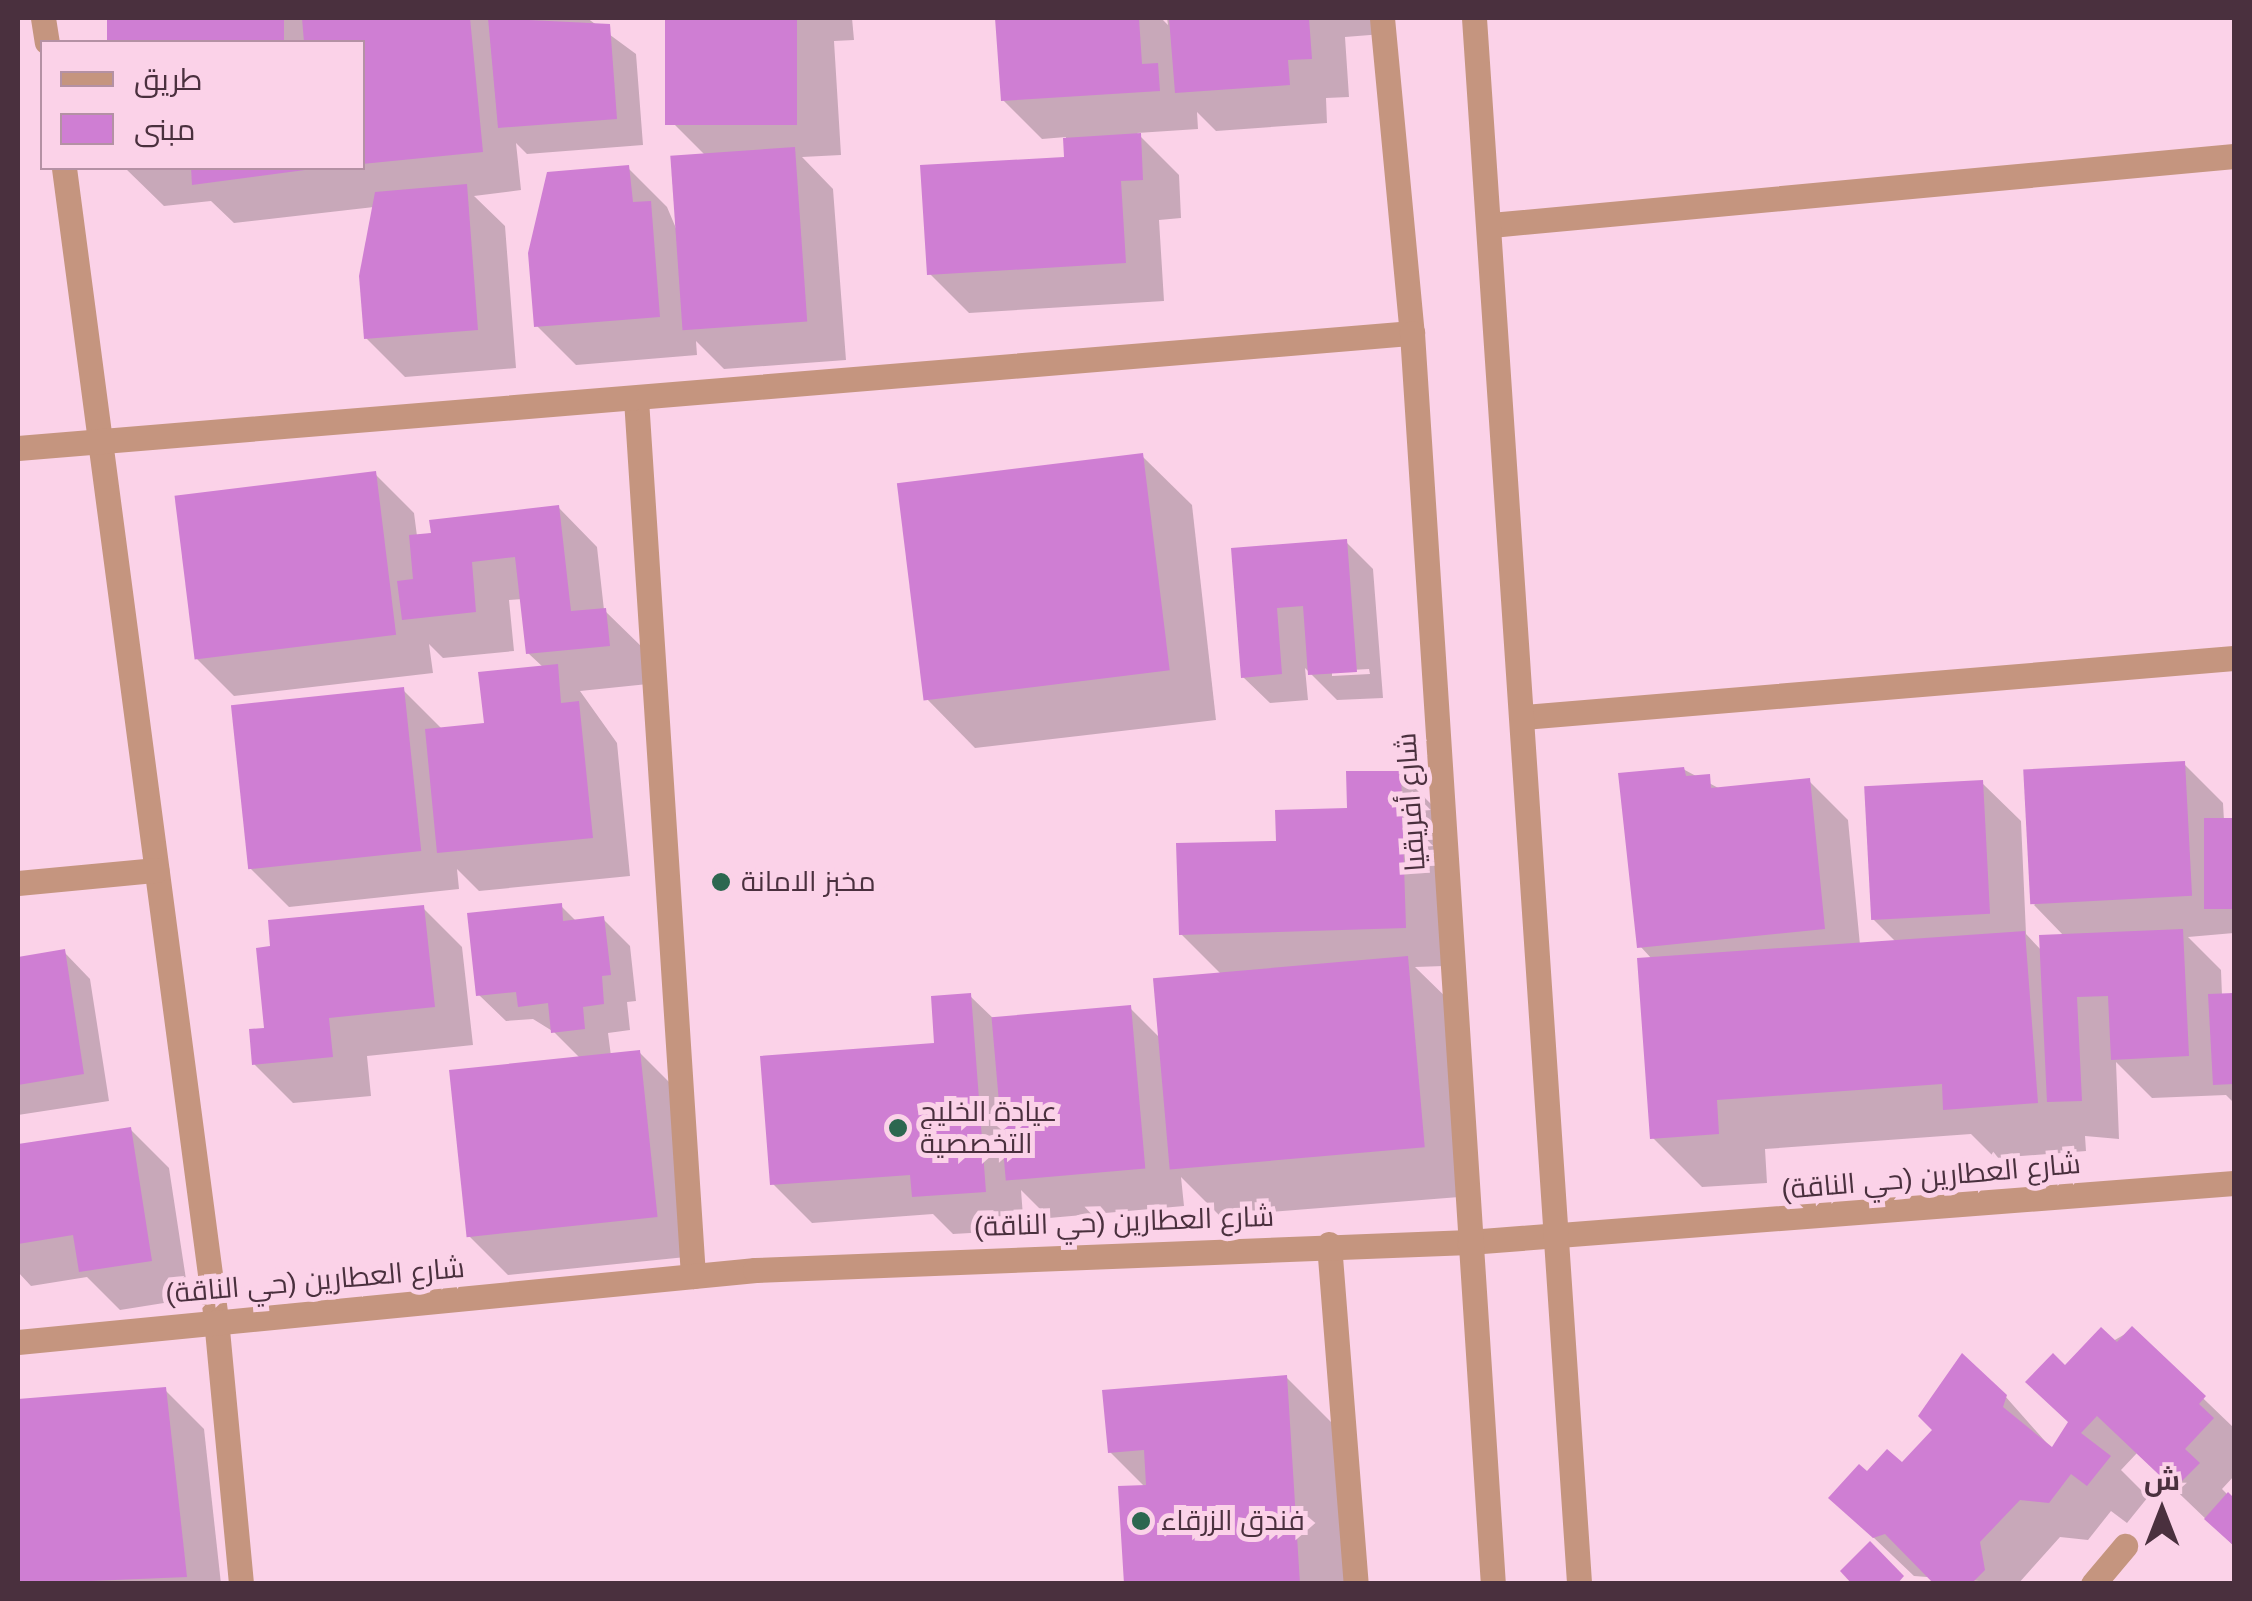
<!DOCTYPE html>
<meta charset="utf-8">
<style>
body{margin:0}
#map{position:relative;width:2252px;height:1601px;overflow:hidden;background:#fbd2e8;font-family:Arial,Cairo,sans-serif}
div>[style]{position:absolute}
.shadow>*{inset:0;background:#0003}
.building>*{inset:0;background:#cf7ed3;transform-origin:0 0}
.service>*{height:25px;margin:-12.5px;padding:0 12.5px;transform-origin:12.5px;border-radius:12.5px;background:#c5957f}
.minor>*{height:25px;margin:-12.5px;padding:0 12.5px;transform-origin:12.5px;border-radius:12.5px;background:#c5957f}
.tertiary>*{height:25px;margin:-12.5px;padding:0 12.5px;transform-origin:12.5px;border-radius:12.5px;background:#c5957f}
.dots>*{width:28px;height:28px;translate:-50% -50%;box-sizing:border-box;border:5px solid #fbd2e8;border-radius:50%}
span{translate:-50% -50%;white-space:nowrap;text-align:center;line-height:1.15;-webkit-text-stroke:10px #fbd2e8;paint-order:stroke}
.street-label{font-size:28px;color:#4a303e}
.poi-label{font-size:28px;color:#4a303e}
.left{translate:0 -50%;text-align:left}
.frame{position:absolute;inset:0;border:20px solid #4a303e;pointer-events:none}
.legend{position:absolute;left:40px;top:40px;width:325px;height:130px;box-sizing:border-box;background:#fbd2e8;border:2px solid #b491a4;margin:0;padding:12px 18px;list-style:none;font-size:30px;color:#4a303e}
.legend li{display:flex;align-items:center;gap:20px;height:50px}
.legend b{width:50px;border:2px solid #b491a4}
.north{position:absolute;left:2112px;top:1461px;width:100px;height:100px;-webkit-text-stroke:8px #fbd2e8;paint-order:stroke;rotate:0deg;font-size:28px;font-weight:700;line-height:40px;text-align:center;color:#4a303e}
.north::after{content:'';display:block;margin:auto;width:35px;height:45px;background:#4a303e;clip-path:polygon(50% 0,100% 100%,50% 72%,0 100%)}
</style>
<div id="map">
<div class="shadow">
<i style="clip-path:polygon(109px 18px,587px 18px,636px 54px,643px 145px,527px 154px,516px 143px,521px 190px,474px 196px,505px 226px,516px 368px,405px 377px,366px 338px,374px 207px,234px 223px,211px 201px,164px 206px,125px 168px,362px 168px,362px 42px,110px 42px)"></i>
<i style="clip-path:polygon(668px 18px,852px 18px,854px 40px,834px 41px,841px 155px,802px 157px,833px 189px,846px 360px,724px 369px,696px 341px,697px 355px,576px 365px,537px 326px,628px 168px,667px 207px,678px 233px,707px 157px,674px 124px)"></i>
<i style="clip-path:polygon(997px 18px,1161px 18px,1168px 25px,1167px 18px,1382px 18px,1383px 34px,1345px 37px,1349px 97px,1326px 98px,1327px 123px,1216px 131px,1197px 112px,1198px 129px,1137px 133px,1179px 175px,1181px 218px,1159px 220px,1164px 301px,969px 313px,930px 274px,1067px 159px,1066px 137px,1042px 139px,1003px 100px)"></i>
<i style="clip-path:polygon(1142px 456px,1192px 505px,1216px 720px,975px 748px,926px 698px)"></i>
<i style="clip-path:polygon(375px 474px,414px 513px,417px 536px,559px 508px,597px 547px,604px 610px,644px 649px,648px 684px,580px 691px,617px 743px,630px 876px,479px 891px,457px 869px,459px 889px,289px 907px,250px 868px,403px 690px,443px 730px,486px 725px,544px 668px,528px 653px,523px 599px,509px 600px,514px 651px,443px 658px,429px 644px,433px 673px,234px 696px,195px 657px)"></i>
<i style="clip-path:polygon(evenodd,1346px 542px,1373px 569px,1383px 698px,1337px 700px,1305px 668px,1308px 700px,1270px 703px,1243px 677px,1234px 550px,1346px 542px,1369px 669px,1370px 674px,1332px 676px,1332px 671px,1369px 669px)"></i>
<i style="clip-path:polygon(2184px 764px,2223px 803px,2224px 821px,2234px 820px,2234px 933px,2188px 937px,2221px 970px,2222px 996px,2234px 995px,2234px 1103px,2226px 1095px,2152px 1098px,2116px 1062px,2119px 1139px,2085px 1136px,2086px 1151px,1995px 1158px,1971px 1134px,1765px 1149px,1767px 1183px,1702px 1187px,1653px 1138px,1652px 959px,1640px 946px,1683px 769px,1722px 790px,1809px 781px,1848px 820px,1860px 945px,1896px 942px,1872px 918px,1982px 783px,2021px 821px,2026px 934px,2042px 951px,2065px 937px,2034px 905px)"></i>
<i style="clip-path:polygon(1400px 773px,1439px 812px,1444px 966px,1415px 967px,1457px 1008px,1472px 1196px,1220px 1216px,1181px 1177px,1184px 1206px,1049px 1218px,1021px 1190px,1024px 1230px,953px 1234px,933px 1214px,812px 1223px,773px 1184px,937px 1046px,970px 996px,996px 1021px,1130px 1008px,1160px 1038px,1220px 973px,1181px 934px,1278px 843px,1350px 811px)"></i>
<i style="clip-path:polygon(561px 906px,577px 922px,603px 919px,630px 946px,636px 1001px,627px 1002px,630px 1030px,608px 1033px,611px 1056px,639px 1052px,678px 1091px,696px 1256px,508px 1275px,469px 1236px,581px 1059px,554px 1032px,533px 1019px,506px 1021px,479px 995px)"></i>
<i style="clip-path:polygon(423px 908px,462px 947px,473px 1045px,367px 1056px,371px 1096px,293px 1103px,254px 1064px,267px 1030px)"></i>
<i style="clip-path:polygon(64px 952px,90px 979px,109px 1101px,18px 1115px,18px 959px)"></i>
<i style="clip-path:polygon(130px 1129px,169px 1168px,189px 1299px,120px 1310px,87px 1277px,31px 1286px,18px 1272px,18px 1146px)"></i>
<i style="clip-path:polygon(2132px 1330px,2234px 1428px,2234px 1476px,2222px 1489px,2234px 1501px,2234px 1546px,2137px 1453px,2121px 1470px,2148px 1497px,2127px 1523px,2111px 1511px,2088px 1540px,2060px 1537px,2018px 1584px,1914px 1576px,1832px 1498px,1902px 1465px,2005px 1396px,2053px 1450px,2070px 1424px,2065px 1369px)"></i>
<i style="clip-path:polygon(1286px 1377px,1351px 1442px,1362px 1584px,1126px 1584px,1145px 1487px,1110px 1452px)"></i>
<i style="clip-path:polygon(165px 1390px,204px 1429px,221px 1584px,18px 1584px,18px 1402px)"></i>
</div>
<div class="building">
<i style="left:107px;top:18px;width:177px;height:24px"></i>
<i style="clip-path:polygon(302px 18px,470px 18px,483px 152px,362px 164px,362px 42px,304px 42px)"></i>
<i style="clip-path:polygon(488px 18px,610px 24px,617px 119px,498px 128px)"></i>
<i style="left:665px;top:18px;width:132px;height:107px"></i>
<i style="clip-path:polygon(995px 18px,1139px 18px,1142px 64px,1158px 63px,1160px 91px,1001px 101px)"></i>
<i style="clip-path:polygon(1169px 18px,1309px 18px,1312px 59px,1288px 60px,1290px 85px,1175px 93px)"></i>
<i style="clip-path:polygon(1141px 133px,1143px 180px,1121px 181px,1126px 263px,927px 275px,920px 165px,1064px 157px,1063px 138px)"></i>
<i style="left:795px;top:147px;width:175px;height:125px;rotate:86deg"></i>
<i style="clip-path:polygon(629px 165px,633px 202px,651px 201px,660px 317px,534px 327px,528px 253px,547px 172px)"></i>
<i style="clip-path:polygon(191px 168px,305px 168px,305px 170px,192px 185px)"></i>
<i style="clip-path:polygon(467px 184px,478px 330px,364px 339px,359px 276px,375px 192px)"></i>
<i style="left:1143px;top:453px;width:219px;height:248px;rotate:83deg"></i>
<i style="left:376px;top:471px;width:165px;height:203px;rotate:83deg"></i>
<i style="clip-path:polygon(559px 505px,571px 611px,606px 608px,610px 646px,526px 654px,515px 557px,472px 562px,476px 612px,402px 620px,397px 581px,413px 579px,409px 535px,431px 533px,429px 520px)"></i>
<i style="clip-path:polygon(1347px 539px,1357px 672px,1308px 675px,1303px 606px,1277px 608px,1282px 674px,1241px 678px,1231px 548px)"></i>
<i style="clip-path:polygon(558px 664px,561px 703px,579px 701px,593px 838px,437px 853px,425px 729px,484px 723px,478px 672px)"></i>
<i style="left:404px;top:687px;width:165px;height:174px;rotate:84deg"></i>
<i style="left:2185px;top:761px;width:135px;height:162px;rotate:87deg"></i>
<i style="clip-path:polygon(1684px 767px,1686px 776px,1710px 774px,1711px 788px,1810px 778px,1825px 929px,1637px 948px,1618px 773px)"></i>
<i style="clip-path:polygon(1346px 771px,1401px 771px,1406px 928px,1179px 935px,1176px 843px,1276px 841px,1275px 810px,1347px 808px)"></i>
<i style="left:1983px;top:780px;width:134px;height:119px;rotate:87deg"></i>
<i style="left:2234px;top:818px;width:91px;height:30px;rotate:90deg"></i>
<i style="clip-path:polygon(562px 903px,563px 921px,604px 916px,611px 975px,602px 976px,604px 1004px,583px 1007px,585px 1029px,551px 1033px,548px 1003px,518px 1007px,516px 992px,476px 996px,467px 913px)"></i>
<i style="clip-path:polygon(424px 905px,435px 1007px,329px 1018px,333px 1057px,252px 1065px,249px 1029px,264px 1028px,256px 948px,270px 946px,268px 920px)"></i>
<i style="clip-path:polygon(2183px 929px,2189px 1056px,2111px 1060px,2108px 996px,2077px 997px,2082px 1101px,2047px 1102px,2039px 935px)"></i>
<i style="clip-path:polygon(2025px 931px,2038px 1103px,1943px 1110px,1942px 1084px,1717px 1100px,1719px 1134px,1650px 1139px,1637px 958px)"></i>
<i style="clip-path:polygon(65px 949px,84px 1074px,18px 1085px,18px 957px)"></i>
<i style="left:1408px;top:956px;width:192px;height:256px;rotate:85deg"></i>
<i style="clip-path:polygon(971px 993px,986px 1192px,912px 1197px,910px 1175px,770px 1185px,760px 1056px,934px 1043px,931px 996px)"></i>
<i style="clip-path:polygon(2234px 993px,2234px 1084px,2213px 1085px,2208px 994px)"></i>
<i style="left:1131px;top:1005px;width:164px;height:140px;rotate:85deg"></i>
<i style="left:640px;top:1050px;width:168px;height:192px;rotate:84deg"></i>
<i style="clip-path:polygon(131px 1127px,152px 1261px,79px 1272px,73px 1235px,18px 1244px,18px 1144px)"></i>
<i style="clip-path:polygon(2132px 1326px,2206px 1396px,2199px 1404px,2214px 1418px,2185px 1449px,2200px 1463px,2174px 1489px,2097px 1416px,2081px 1433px,2111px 1456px,2087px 1486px,2071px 1474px,2049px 1503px,2020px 1500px,1980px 1542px,1985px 1570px,1971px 1584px,1934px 1584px,1885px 1534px,1873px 1538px,1828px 1498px,1859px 1464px,1867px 1471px,1887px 1449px,1902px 1462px,1932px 1430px,1918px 1416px,1962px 1353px,2007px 1395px,2003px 1407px,2052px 1447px,2068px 1422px,2025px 1382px,2053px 1353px,2065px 1365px,2101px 1327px,2117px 1342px)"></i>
<i style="clip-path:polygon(1287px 1375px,1300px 1584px,1124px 1584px,1118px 1486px,1146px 1485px,1144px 1450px,1108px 1453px,1102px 1390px)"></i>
<i style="clip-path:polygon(166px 1387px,187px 1577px,18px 1584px,18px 1399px)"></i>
<i style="clip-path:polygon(2228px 1492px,2234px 1498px,2234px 1546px,2204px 1519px)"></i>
<i style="clip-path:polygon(1870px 1541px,1904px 1576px,1897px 1584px,1852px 1584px,1840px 1571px)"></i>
</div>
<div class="service">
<i style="left:1329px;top:1244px;width:341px;rotate:85.5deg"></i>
<i style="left:2093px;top:1584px;width:50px;rotate:-49.9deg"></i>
</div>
<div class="minor">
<i style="left:43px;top:18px;width:24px;rotate:81deg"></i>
<i style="left:64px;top:168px;width:1161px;rotate:82.48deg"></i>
<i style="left:216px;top:1319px;width:266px;rotate:84.6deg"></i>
<i style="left:1491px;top:225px;width:746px;rotate:-5.31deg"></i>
<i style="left:636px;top:399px;width:879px;rotate:86.28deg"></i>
<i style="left:18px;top:448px;width:1399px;rotate:-4.72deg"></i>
<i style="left:1523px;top:717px;width:713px;rotate:-4.74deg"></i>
<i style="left:18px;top:883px;width:139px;rotate:-5.4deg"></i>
<i style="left:18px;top:1342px;width:741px;rotate:-5.58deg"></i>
<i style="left:755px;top:1270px;width:715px;rotate:-2.25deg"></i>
<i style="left:1469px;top:1242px;width:767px;rotate:-4.41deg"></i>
</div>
<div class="tertiary">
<i style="left:1382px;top:18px;width:316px;rotate:84.6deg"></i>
<i style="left:1412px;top:333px;width:1254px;rotate:86.3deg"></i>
<i style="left:1474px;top:18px;width:1570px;rotate:86.16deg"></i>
</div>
<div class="dots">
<i style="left:721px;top:882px;background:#2d6750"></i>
<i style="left:898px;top:1128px;background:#2d6750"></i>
<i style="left:1141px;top:1521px;background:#2d6750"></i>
</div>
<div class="street-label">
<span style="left:1411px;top:802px;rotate:-94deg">شارع أفريقيا</span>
<span style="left:1931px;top:1177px;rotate:-5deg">شارع العطارين (حي الناقة)</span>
<span style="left:1124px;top:1222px;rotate:-2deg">شارع العطارين (حي الناقة)</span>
<span style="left:315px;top:1281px;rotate:-5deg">شارع العطارين (حي الناقة)</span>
</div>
<div class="poi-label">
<span class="left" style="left:741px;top:882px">مخبز الامانة</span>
<span class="left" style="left:920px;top:1128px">عيادة الخليج<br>التخصصية</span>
<span class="left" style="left:1161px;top:1521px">فندق الزرقاء</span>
</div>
<div class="frame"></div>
<ul class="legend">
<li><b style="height:12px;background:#c5957f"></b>طريق</li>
<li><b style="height:28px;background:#cf7ed3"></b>مبنى</li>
</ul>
<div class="north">ش</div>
</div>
